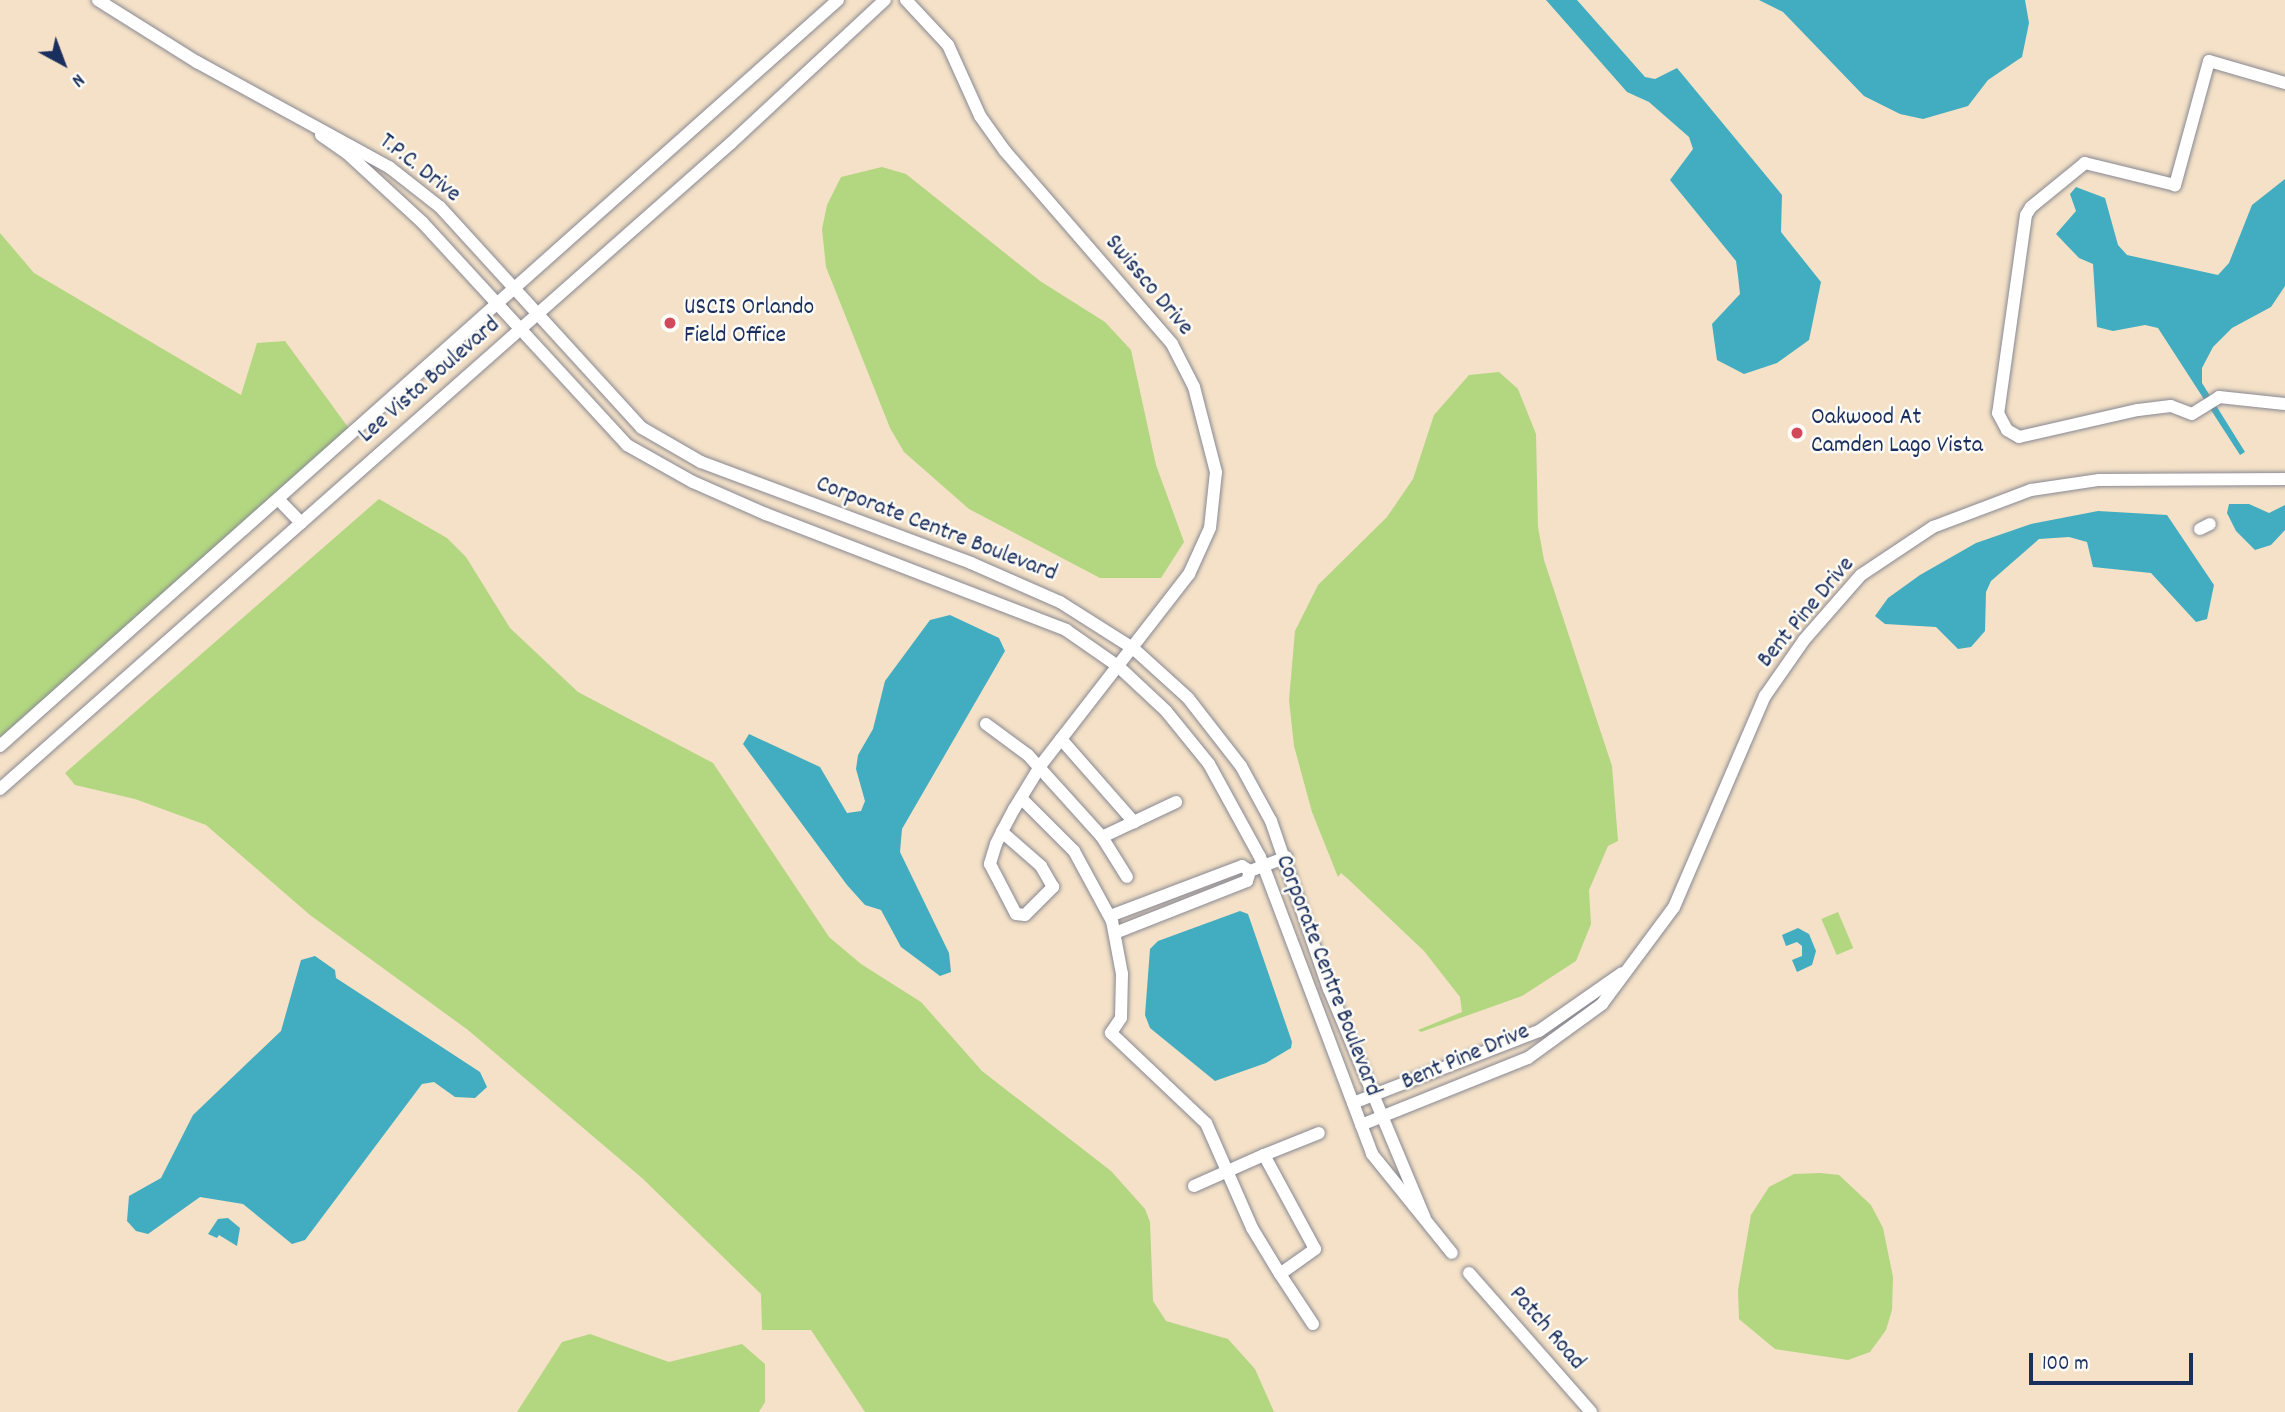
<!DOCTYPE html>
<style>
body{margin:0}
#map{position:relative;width:2285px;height:1412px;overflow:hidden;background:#f4e1c7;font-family:Dekko,sans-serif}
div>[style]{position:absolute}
.green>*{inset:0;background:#b2d780;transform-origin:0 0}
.water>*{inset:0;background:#42adc0}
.roads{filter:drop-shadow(0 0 2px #888892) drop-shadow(0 0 2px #888892)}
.minor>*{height:12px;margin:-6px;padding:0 6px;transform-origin:6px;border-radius:6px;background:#fff}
.dots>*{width:19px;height:19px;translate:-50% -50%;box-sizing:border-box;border:4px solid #fdfcf7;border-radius:50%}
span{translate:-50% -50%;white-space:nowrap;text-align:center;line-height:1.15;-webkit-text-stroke:5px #fdfcf7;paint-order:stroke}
.street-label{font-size:24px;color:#1b2f5e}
.poi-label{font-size:24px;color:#1b2f5e}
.left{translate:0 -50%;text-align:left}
.north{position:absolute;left:28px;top:28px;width:70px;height:70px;-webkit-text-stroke:5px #fdfcf7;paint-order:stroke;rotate:139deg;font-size:19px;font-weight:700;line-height:28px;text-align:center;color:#1b2f5e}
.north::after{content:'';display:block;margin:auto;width:24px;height:32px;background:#1b2f5e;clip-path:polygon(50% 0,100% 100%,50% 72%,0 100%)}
.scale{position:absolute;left:2029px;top:1353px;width:164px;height:32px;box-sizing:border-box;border:4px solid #1b2f5e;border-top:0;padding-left:9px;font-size:21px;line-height:24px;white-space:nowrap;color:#1b2f5e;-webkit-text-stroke:5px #fdfcf7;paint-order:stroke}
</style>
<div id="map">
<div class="green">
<i style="clip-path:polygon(882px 167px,906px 174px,1040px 281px,1105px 322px,1131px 350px,1156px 465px,1184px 542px,1161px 578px,1100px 578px,969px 509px,904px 452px,890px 428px,826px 267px,822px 229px,827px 205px,841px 177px)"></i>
<i style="clip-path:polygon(0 233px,34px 273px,241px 395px,257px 343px,285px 341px,353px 434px,0 738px)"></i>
<i style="clip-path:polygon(1499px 372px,1518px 389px,1536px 434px,1538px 527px,1544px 560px,1612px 766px,1618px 841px,1608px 846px,1589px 890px,1591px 924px,1576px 961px,1522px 996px,1421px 1032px,1418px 1030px,1462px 1012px,1460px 997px,1424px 951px,1348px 879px,1341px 873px,1338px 877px,1312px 812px,1294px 746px,1289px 700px,1295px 631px,1318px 585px,1387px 517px,1413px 479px,1434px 415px,1469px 375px)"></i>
<i style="clip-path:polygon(379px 499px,447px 538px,466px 557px,510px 628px,578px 692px,713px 763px,829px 937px,861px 964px,921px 1002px,982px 1071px,1111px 1171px,1145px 1209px,1150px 1222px,1153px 1301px,1166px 1321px,1228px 1339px,1255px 1369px,1274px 1412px,865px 1412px,811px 1330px,762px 1330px,761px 1294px,642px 1178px,468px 1030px,310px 915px,206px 825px,135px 799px,75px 785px,65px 773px)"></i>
<i style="left:1838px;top:912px;width:39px;height:18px;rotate:67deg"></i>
<i style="clip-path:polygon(1820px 1173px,1839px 1175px,1871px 1205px,1883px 1228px,1893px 1277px,1892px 1310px,1886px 1330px,1870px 1352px,1848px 1360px,1775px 1349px,1739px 1319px,1738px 1290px,1751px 1215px,1769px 1187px,1794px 1174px)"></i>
<i style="clip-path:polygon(590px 1334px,669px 1362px,742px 1344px,765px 1364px,765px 1402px,759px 1412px,517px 1412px,562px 1342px)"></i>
</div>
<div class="water">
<i style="clip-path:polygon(1546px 0,1577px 0,1645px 77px,1655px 79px,1677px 68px,1782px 195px,1781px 232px,1821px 282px,1809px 340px,1777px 363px,1744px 374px,1717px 360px,1712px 324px,1740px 294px,1738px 276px,1736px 261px,1670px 180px,1693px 149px,1689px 137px,1649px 102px,1627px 92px)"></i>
<i style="clip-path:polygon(1759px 0,2025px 0,2029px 23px,2022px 57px,1988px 80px,1968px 106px,1923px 119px,1900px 114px,1864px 96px,1783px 12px)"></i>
<i style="clip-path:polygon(2285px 179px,2285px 286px,2271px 307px,2232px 328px,2213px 347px,2202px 368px,2202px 383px,2245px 452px,2240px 455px,2158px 328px,2145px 325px,2113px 331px,2097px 327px,2093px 264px,2079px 258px,2056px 234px,2076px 211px,2070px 194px,2076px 187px,2105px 198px,2118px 245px,2127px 255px,2218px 275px,2229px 263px,2252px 205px)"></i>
<i style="clip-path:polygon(2229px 504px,2249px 504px,2269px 513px,2285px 505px,2285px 530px,2271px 545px,2255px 550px,2236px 531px,2227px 513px)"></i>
<i style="clip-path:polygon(2098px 511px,2167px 515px,2214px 585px,2207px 619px,2196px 622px,2151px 573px,2093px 567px,2087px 542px,2069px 537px,2039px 539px,1991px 581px,1986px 592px,1985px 631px,1971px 647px,1958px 649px,1936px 627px,1885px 624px,1875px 616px,1888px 598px,1920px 575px,1976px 543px,2031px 524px)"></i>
<i style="clip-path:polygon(950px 615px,999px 638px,1005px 651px,902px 829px,900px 852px,949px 953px,951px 972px,940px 976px,901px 947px,881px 910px,865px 905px,847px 885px,743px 744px,749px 734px,820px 767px,847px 813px,861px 811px,865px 801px,856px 769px,858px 755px,873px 729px,885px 681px,930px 620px)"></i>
<i style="clip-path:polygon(1240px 911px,1248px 914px,1292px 1042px,1291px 1048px,1266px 1063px,1215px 1081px,1150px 1028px,1145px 1015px,1150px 949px,1158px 941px)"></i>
<i style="clip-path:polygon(1798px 928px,1809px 934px,1816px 951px,1812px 965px,1797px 972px,1792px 960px,1802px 956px,1802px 946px,1797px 942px,1786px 946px,1782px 935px)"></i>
<i style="clip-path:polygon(315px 956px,335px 970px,336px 978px,480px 1072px,487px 1087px,475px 1098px,455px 1097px,434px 1082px,422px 1084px,305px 1240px,292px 1244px,243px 1204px,200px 1197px,148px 1234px,136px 1231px,127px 1221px,129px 1196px,161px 1178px,193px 1115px,281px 1031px,301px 960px)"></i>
<i style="clip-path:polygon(228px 1218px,240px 1228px,237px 1246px,219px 1235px,217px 1238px,208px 1234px,218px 1219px)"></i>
</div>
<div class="roads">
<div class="minor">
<i style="left:98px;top:0;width:117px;rotate:32.1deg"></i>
<i style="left:197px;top:62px;width:219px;rotate:28.7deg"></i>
<i style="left:389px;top:167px;width:65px;rotate:38.1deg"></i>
<i style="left:440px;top:207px;width:299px;rotate:47.6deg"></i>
<i style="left:642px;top:428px;width:68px;rotate:30deg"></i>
<i style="left:701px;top:462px;width:288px;rotate:20.5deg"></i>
<i style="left:971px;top:563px;width:97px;rotate:23.7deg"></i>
<i style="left:1060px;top:602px;width:88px;rotate:32.4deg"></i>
<i style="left:1134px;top:649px;width:73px;rotate:42.2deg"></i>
<i style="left:1188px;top:698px;width:86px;rotate:52.1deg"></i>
<i style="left:1241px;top:766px;width:63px;rotate:61.4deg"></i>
<i style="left:1271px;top:821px;width:178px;rotate:71deg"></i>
<i style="left:1329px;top:989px;width:248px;rotate:67.3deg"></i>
<i style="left:906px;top:0;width:62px;rotate:47deg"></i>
<i style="left:948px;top:45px;width:78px;rotate:65.7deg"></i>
<i style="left:980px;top:116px;width:43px;rotate:54.5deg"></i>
<i style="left:1005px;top:151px;width:255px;rotate:49.1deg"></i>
<i style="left:1172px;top:344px;width:48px;rotate:62.9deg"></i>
<i style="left:1194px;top:387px;width:88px;rotate:75.5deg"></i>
<i style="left:1216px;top:472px;width:56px;rotate:96.1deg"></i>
<i style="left:1210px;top:528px;width:51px;rotate:114.5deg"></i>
<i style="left:1189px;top:574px;width:242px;rotate:127.8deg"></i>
<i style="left:1041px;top:765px;width:52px;rotate:121.5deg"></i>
<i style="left:1014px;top:809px;width:26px;rotate:118deg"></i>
<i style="left:1002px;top:832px;width:13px;rotate:117deg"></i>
<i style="left:996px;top:844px;width:21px;rotate:107deg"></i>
<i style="left:990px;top:864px;width:56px;rotate:62.5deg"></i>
<i style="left:1016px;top:914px;width:9px;rotate:6deg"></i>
<i style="left:1025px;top:915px;width:40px;rotate:-45deg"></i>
<i style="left:1053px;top:887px;width:24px;rotate:-120deg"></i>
<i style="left:1041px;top:866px;width:52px;rotate:-138.9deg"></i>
<i style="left:2285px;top:83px;width:79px;rotate:-163.9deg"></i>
<i style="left:2209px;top:61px;width:129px;rotate:105.3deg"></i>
<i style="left:2175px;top:185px;width:93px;rotate:-166.3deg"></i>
<i style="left:2085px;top:163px;width:70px;rotate:140.8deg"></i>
<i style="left:2031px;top:207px;width:9px;rotate:122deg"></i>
<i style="left:2026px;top:215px;width:200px;rotate:98deg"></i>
<i style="left:1998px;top:413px;width:19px;rotate:62deg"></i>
<i style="left:2007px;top:430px;width:14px;rotate:30deg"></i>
<i style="left:2019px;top:437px;width:122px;rotate:-12.8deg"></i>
<i style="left:2138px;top:410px;width:33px;rotate:-7deg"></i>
<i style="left:2171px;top:406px;width:22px;rotate:21deg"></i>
<i style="left:2192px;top:414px;width:32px;rotate:-32deg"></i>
<i style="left:2219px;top:397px;width:66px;rotate:6.1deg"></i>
<i style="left:321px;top:135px;width:32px;rotate:35deg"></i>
<i style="left:347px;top:153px;width:103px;rotate:42.6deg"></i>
<i style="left:423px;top:223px;width:301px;rotate:47.4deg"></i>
<i style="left:627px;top:445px;width:76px;rotate:29.3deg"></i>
<i style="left:693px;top:482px;width:80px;rotate:23.7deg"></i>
<i style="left:766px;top:514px;width:322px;rotate:21.1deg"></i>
<i style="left:1066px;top:630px;width:65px;rotate:34.9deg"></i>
<i style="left:1119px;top:667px;width:64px;rotate:43.1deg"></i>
<i style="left:1166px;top:711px;width:68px;rotate:50.9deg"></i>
<i style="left:1209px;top:764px;width:106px;rotate:61.3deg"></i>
<i style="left:1260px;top:857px;width:317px;rotate:69.3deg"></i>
<i style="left:1372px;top:1154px;width:127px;rotate:51.1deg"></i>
<i style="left:279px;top:500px;width:32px;rotate:46deg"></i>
<i style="left:2200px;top:529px;width:11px;rotate:-27deg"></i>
<i style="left:986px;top:724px;width:52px;rotate:36.4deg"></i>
<i style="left:1028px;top:755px;width:110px;rotate:47.9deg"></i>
<i style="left:1102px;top:837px;width:82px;rotate:-25.3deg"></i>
<i style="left:1061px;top:739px;width:111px;rotate:48.7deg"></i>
<i style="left:0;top:746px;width:1122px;rotate:-41.68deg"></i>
<i style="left:0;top:789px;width:976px;rotate:-41.47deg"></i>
<i style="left:731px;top:143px;width:210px;rotate:-42.9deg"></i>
<i style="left:1021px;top:798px;width:75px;rotate:45deg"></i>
<i style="left:1074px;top:851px;width:80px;rotate:61.5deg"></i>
<i style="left:1112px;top:921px;width:54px;rotate:79.3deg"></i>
<i style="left:1122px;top:974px;width:44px;rotate:91.3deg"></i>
<i style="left:1121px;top:1018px;width:18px;rotate:124deg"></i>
<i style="left:1111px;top:1033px;width:131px;rotate:43.5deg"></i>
<i style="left:1206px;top:1123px;width:115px;rotate:66.3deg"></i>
<i style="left:1252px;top:1228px;width:54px;rotate:58.7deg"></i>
<i style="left:1280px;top:1274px;width:43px;rotate:-35.5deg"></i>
<i style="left:1315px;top:1249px;width:107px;rotate:-118.5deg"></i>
<i style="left:1264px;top:1155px;width:59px;rotate:-21.8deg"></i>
<i style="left:1102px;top:837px;width:47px;rotate:58deg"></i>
<i style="left:1110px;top:916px;width:141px;rotate:-20.7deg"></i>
<i style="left:1242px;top:866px;width:9px;rotate:32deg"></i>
<i style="left:1250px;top:871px;width:39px;rotate:-21deg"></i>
<i style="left:1115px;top:933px;width:142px;rotate:-21.5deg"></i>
<i style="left:1247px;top:881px;width:10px;rotate:-73deg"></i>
<i style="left:1353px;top:1103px;width:199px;rotate:-21.2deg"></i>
<i style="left:1539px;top:1031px;width:101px;rotate:-34.9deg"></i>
<i style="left:1361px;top:1125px;width:180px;rotate:-21.9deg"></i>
<i style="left:1528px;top:1058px;width:92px;rotate:-36.1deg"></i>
<i style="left:1602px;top:1004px;width:121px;rotate:-53.4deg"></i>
<i style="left:1674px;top:907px;width:230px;rotate:-66.7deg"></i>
<i style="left:1765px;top:696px;width:68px;rotate:-55.1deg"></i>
<i style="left:1804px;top:640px;width:86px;rotate:-48.8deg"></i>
<i style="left:1861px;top:575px;width:87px;rotate:-33.7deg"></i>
<i style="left:1933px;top:527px;width:105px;rotate:-20.7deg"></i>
<i style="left:2031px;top:490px;width:69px;rotate:-8.4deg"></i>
<i style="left:2099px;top:480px;width:186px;rotate:-0.3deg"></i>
<i style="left:1194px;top:1186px;width:77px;rotate:-23.9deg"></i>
<i style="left:1469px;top:1273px;width:185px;rotate:48.7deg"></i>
<i style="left:1280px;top:1274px;width:60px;rotate:56.6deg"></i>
</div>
</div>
<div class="dots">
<i style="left:670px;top:323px;background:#d1495b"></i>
<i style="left:1797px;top:433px;background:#d1495b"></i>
</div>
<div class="street-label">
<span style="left:419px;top:169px;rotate:38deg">T.P.C. Drive</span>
<span style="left:1148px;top:286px;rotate:50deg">Swissco Drive</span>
<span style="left:430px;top:381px;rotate:-41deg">Lee Vista Boulevard</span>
<span style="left:936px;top:530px;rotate:21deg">Corporate Centre Boulevard</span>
<span style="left:1807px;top:613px;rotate:-50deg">Bent Pine Drive</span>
<span style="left:1327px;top:976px;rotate:69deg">Corporate Centre Boulevard</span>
<span style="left:1466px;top:1058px;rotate:-23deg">Bent Pine Drive</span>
<span style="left:1546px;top:1329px;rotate:49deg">Patch Road</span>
</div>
<div class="poi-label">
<span class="left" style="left:684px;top:323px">USCIS Orlando<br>Field Office</span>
<span class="left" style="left:1811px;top:433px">Oakwood At<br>Camden Lago Vista</span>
</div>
<div class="north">N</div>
<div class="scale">100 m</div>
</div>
